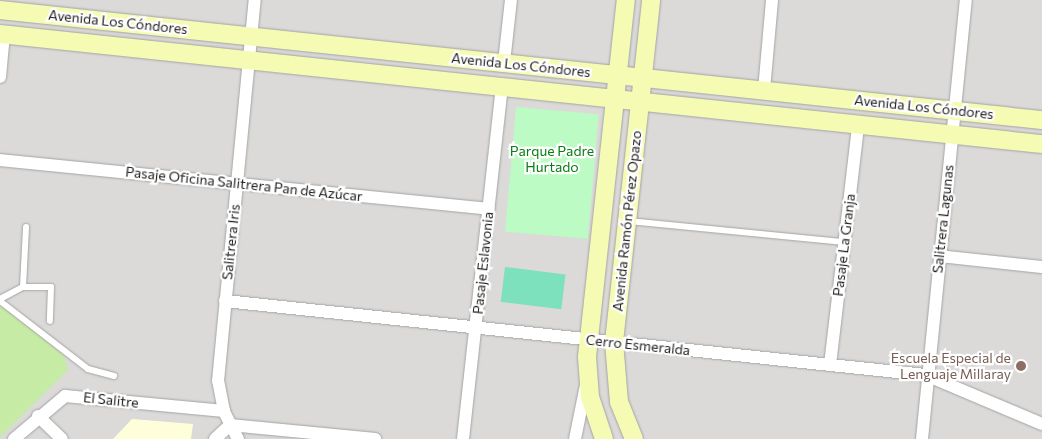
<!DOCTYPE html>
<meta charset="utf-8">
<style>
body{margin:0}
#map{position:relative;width:1042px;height:439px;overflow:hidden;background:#eeeae2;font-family:Commissioner,sans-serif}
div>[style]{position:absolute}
.residential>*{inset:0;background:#dbdad9;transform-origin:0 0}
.education>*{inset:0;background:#feffda}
.grass>*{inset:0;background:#c6eba5}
.park>*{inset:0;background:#bcfbc3;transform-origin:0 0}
.pitch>*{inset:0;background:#7ce1bc;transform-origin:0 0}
.roads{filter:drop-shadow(0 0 1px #a4a4a4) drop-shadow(0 0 1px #a4a4a4)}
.lane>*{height:6px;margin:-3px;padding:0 3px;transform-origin:3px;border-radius:3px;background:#fff}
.street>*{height:12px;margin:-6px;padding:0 6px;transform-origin:6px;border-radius:6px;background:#fff}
.secondary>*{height:18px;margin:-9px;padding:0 9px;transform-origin:9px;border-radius:9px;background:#f6fbb3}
.dots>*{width:14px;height:14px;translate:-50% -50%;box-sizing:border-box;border:2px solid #fff;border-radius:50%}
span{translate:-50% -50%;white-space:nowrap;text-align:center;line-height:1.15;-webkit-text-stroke:4.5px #fff;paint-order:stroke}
.street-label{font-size:14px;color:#1d1d1d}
.park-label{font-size:14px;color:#087e14}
.education-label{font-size:14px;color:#785e54}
.right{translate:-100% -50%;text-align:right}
</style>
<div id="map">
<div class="residential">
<i style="left:0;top:0;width:1042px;height:439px"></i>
</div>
<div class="education">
<i style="clip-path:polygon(132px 419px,193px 424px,191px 439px,113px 439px)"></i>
</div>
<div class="grass">
<i style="clip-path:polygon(0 302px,64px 356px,68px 370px,0 437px)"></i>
</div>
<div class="park">
<i style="left:516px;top:107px;width:83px;height:125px;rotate:5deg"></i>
</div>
<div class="pitch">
<i style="left:505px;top:267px;width:61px;height:35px;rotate:7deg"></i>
</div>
<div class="roads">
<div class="lane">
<i style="left:629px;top:221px;width:216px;rotate:5.6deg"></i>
<i style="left:23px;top:287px;width:28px"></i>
<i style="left:51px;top:287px;width:34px;rotate:92deg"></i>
<i style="left:0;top:299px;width:26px;rotate:-28deg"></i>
<i style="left:23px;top:287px;width:60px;rotate:-87.1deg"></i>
<i style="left:0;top:301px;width:111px;rotate:37.7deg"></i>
<i style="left:88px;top:369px;width:27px;rotate:15deg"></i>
</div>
<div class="street">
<i style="left:504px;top:63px;width:63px;rotate:-83.7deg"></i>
<i style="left:0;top:77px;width:43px;rotate:-84.7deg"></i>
<i style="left:764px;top:90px;width:90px;rotate:-84.9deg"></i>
<i style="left:0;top:160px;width:491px;rotate:5.7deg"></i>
<i style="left:939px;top:256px;width:104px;rotate:6.1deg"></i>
<i style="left:225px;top:301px;width:705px;rotate:6.03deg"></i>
<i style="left:926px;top:375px;width:126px;rotate:22.9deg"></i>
<i style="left:830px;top:365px;width:242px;rotate:-83.3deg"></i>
<i style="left:38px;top:416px;width:33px;rotate:44deg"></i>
<i style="left:14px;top:439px;width:67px;rotate:-40.1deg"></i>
<i style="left:65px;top:396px;width:160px;rotate:5.4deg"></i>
<i style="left:215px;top:439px;width:21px;rotate:-43deg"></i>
<i style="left:230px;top:425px;width:146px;rotate:5.5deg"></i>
<i style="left:238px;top:439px;width:31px;rotate:-117deg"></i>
<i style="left:224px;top:411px;width:31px;rotate:-101deg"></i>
<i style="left:218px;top:381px;width:383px;rotate:-84.5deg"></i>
<i style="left:463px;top:439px;width:354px;rotate:-83.7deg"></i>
<i style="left:575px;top:439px;width:55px;rotate:-78.5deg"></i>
<i style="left:922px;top:439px;width:441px;rotate:-84.3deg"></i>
</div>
<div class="secondary">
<i style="left:0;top:10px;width:1048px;rotate:6.03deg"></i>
<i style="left:0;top:34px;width:1048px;rotate:6.03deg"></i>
<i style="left:604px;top:439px;width:44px;rotate:-108.4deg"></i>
<i style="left:590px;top:397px;width:40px;rotate:-94.3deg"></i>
<i style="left:587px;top:357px;width:359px;rotate:-83.8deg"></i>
<i style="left:634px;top:439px;width:40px;rotate:-112deg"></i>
<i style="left:619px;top:402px;width:60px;rotate:-94.8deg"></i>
<i style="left:614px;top:342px;width:344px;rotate:-83.8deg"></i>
</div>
</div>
<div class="dots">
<i style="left:1021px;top:366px;background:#8d6e63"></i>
</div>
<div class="street-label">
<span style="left:118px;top:22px;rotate:6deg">Avenida Los Cóndores</span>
<span style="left:521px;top:65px;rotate:6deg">Avenida Los Cóndores</span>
<span style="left:924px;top:107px;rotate:6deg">Avenida Los Cóndores</span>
<span style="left:244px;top:184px;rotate:6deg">Pasaje Oficina Salitrera Pan de Azúcar</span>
<span style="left:943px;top:219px;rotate:-84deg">Salitrera Lagunas</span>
<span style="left:627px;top:221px;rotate:-84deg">Avenida Ramón Pérez Opazo</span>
<span style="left:231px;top:242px;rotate:-84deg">Salitrera Iris</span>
<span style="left:844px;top:245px;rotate:-83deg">Pasaje La Granja</span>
<span style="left:483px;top:263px;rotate:-84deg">Pasaje Eslavonia</span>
<span style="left:638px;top:345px;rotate:6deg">Cerro Esmeralda</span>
<span style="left:111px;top:400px;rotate:6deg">El Salitre</span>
</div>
<div class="park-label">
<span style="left:552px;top:159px">Parque Padre<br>Hurtado</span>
</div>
<div class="education-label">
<span class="right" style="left:1011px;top:366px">Escuela Especial de<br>Lenguaje Millaray</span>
</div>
</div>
